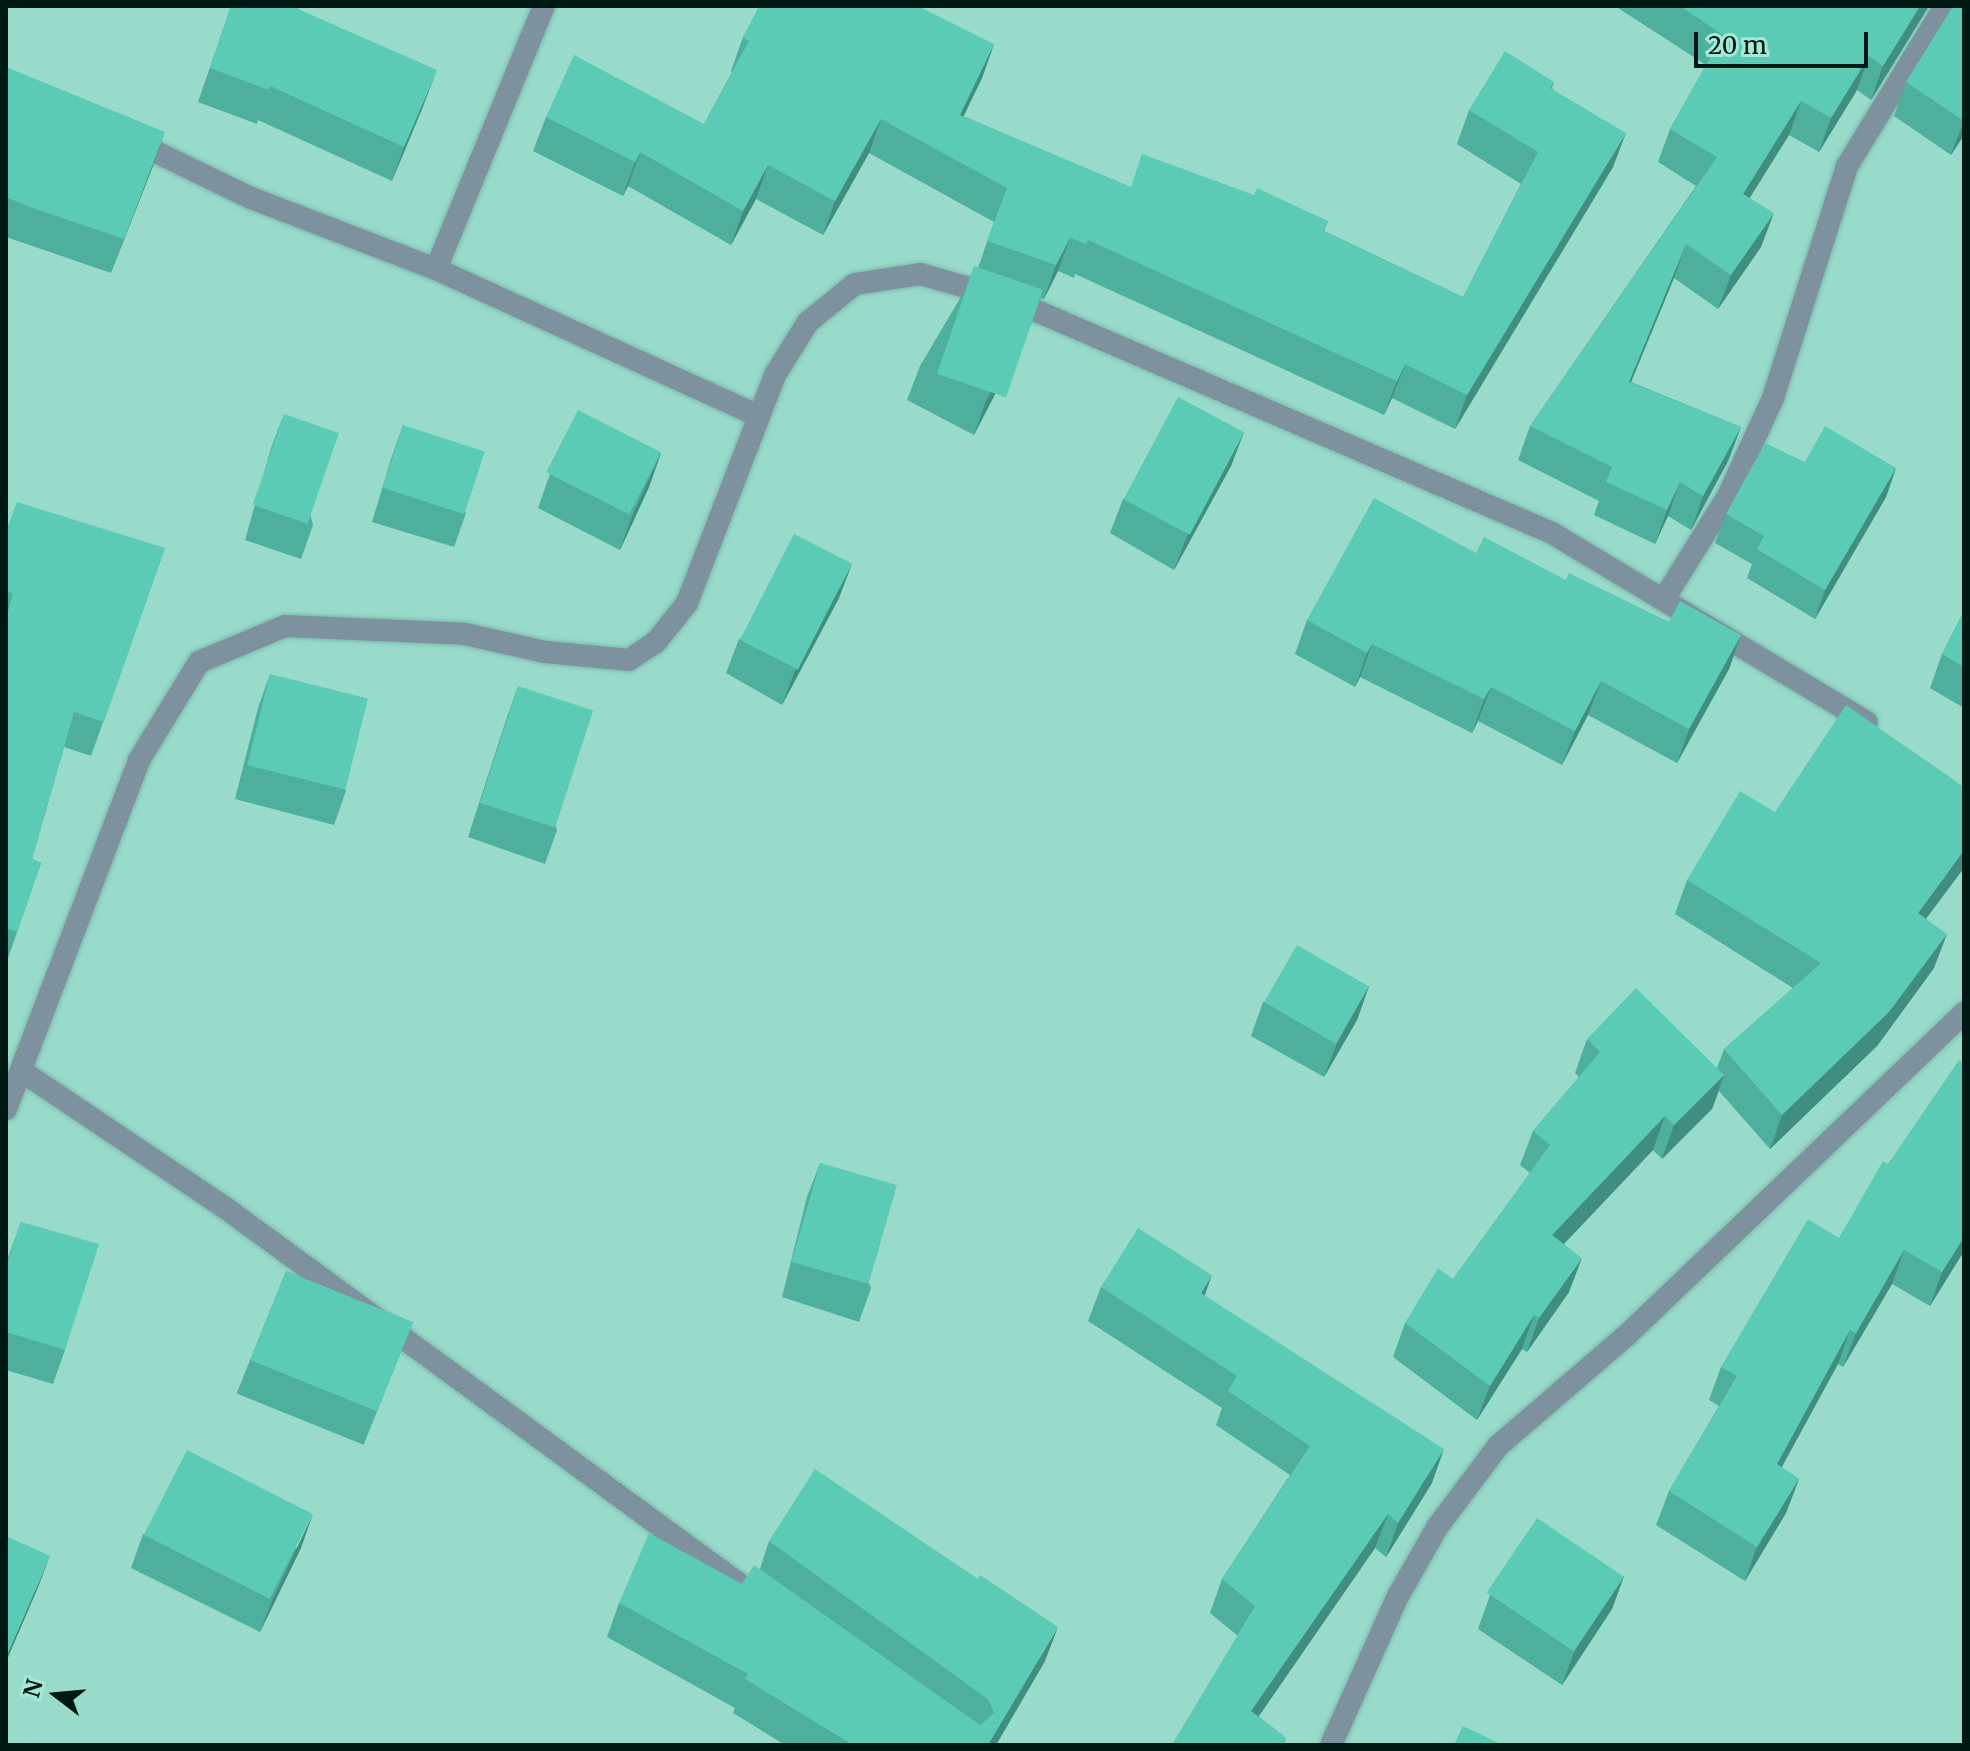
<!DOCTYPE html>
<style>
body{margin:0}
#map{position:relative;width:1970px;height:1751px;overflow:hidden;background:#99dbcb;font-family:Merriweather,serif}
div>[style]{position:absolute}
.roads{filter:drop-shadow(0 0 2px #7db8aa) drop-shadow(0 0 2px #7db8aa)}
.minor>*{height:22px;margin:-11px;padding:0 11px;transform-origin:11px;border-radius:11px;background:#7d919f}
.wall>*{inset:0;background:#4eaf9c;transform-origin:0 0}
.shaded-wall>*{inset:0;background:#408e7f}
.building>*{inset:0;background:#5bcbb5;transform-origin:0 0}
span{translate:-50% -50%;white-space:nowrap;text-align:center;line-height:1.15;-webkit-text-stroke:7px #a6e8d8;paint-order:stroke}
.frame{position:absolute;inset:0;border:8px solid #001813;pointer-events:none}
.north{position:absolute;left:16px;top:1655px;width:80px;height:80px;-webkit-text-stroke:6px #a6e8d8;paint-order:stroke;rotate:286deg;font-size:22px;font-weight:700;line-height:32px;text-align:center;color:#001813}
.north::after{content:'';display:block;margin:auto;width:28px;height:36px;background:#001813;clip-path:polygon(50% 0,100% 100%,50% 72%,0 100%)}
.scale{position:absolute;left:1694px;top:32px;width:174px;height:36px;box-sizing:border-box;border:4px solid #001813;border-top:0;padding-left:10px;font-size:24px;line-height:28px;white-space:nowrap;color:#001813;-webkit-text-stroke:6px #a6e8d8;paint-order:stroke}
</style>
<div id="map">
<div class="roads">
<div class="minor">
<i style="left:133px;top:141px;width:131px;rotate:25.8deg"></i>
<i style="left:251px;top:198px;width:198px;rotate:21deg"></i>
<i style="left:436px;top:269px;width:355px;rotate:24.5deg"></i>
<i style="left:436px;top:269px;width:284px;rotate:-67.7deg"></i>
<i style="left:1664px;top:599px;width:121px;rotate:-58.1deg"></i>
<i style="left:1728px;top:496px;width:108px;rotate:-65.3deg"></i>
<i style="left:1773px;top:398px;width:244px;rotate:-72.3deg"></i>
<i style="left:1847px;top:166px;width:188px;rotate:-58.5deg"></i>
<i style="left:23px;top:1072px;width:251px;rotate:33.9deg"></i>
<i style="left:231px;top:1212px;width:652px;rotate:36.2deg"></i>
<i style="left:6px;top:1109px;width:373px;rotate:-69.1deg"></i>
<i style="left:139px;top:760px;width:115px;rotate:-58.5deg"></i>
<i style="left:199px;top:662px;width:93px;rotate:-22.7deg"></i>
<i style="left:285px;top:626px;width:180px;rotate:2.5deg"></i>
<i style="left:465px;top:634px;width:82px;rotate:12.7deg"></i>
<i style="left:545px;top:652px;width:84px;rotate:5.4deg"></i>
<i style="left:629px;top:660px;width:32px;rotate:-34deg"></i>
<i style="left:656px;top:642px;width:50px;rotate:-51.5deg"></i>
<i style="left:687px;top:603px;width:244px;rotate:-68.9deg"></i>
<i style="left:775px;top:375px;width:62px;rotate:-58.1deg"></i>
<i style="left:808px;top:322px;width:60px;rotate:-39deg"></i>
<i style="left:855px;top:284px;width:66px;rotate:-8.7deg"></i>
<i style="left:920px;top:274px;width:95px;rotate:15.9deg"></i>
<i style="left:1011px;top:300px;width:589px;rotate:23.3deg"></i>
<i style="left:1552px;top:533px;width:367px;rotate:31deg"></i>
<i style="left:1331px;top:1745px;width:163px;rotate:-65.8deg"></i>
<i style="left:1398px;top:1596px;width:81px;rotate:-60.3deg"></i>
<i style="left:1438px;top:1526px;width:100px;rotate:-53.1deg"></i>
<i style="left:1498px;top:1446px;width:172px;rotate:-40.7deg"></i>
<i style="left:1628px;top:1334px;width:465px;rotate:-43.7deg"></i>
</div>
</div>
<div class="wall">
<i style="clip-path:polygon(231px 6px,298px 9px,424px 104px,392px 181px,258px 120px,257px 124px,198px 102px)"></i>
<i style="clip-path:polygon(1615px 6px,1929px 6px,1871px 100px,1857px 90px,1819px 152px,1789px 135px,1749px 198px,1761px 247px,1718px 309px,1674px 278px,1631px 382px,1741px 427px,1728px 461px,1691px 530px,1668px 516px,1655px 544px,1594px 515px,1599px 501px,1518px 460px,1530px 426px,1696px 186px,1658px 162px,1670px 129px,1706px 65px)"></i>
<i style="clip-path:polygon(1964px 6px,1964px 135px,1951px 155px,1894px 116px,1906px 82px)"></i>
<i style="clip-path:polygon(743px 37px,994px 44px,982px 78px,963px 116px,1130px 187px,1328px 221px,1324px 231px,1463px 297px,1521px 184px,1457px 144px,1469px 110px,1554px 82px,1552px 88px,1613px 167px,1455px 429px,1392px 398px,1384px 415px,1075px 274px,1074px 278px,1058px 271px,1044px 299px,1041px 298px,1031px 324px,974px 435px,907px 400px,920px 366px,978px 268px,994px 222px,869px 153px,823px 235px,756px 199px,731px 245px,628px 186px,623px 196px,533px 151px,546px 117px,704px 124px,732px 72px,731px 71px)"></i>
<i style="clip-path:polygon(6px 67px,153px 166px,111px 273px,6px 237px)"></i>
<i style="clip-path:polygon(284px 414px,313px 525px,301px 559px,245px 540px,271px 448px)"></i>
<i style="clip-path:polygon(403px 425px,466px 513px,454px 547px,372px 522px,391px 459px)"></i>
<i style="clip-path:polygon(1244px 432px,1231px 466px,1174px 570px,1110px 533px,1123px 499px)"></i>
<i style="clip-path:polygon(661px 453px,649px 487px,620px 550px,538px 508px,550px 474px)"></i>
<i style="clip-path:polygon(1805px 462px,1896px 468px,1886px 497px,1815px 619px,1747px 578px,1752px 564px,1715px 543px,1726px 514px)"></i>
<i style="clip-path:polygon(6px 531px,165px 548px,91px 756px,64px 747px,32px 859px,41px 863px,6px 964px)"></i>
<i style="clip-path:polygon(1476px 553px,1566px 580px,1669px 622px,1741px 635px,1729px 669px,1677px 763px,1588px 715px,1562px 765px,1478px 721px,1472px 733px,1360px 677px,1355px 687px,1295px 654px,1307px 620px)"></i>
<i style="clip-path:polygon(839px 598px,782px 705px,726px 673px,739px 639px)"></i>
<i style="clip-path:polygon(1964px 611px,1964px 708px,1930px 688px,1942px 654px)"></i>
<i style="clip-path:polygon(270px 674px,346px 791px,334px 825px,235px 799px,258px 708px)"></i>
<i style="clip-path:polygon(518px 686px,557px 830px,545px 864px,468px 837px,506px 720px)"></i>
<i style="clip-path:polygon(1687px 880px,1926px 919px,1934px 968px,1877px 1046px,1770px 1149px,1719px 1091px,1712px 1109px,1662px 1159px,1653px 1150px,1564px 1244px,1569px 1292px,1527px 1352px,1522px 1349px,1477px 1420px,1393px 1357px,1405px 1323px,1453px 1279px,1530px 1173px,1520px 1165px,1533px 1131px,1579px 1077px,1575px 1073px,1587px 1039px,1717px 1068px,1724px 1049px,1793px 988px,1675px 914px)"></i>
<i style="clip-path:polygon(1369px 986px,1357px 1020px,1324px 1077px,1251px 1036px,1263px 1002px)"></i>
<i style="clip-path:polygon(1964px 1064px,1964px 1251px,1930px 1306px,1892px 1284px,1843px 1367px,1838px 1364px,1781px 1467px,1799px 1479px,1786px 1513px,1745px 1581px,1656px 1525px,1669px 1491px,1719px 1406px,1709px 1400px,1721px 1367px,1839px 1238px,1888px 1164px)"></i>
<i style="clip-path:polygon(820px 1163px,871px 1288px,859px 1322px,782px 1297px,807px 1197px)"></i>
<i style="clip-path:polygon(21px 1222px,65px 1350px,53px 1384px,6px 1370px,6px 1263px)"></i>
<i style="left:286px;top:1271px;width:137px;height:132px;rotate:22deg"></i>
<i style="clip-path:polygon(1101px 1287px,1204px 1296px,1432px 1483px,1386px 1557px,1375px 1548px,1258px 1716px,1286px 1738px,1284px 1745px,1172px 1745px,1238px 1636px,1210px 1613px,1222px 1579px,1290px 1475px,1216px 1425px,1222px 1408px,1088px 1321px)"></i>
<i style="clip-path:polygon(143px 1534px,301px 1548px,260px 1632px,131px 1568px)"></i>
<i style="clip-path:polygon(769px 1541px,1045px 1661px,996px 1745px,785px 1745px,733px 1713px,735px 1708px,607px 1637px,619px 1603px,742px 1584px,760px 1569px)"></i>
<i style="clip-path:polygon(1624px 1576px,1612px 1609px,1562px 1685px,1478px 1629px,1490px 1595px)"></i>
</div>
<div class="shaded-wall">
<i style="clip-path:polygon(1920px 6px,1929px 6px,1871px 100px,1883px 66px)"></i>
<i style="clip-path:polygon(994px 44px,982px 78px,948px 149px,960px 115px)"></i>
<i style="clip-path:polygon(1869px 56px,1857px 90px,1819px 152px,1831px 118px)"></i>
<i style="clip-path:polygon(437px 70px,424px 104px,392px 181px,404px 147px)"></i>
<i style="clip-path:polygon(1801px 101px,1789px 135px,1731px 228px,1743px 194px)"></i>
<i style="clip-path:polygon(881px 119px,869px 153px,823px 235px,835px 201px)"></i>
<i style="clip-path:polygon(1964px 121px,1964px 135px,1951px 155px)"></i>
<i style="clip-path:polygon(165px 132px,153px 166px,111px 273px,124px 239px)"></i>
<i style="clip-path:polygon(1626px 133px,1613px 167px,1455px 429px,1467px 395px)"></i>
<i style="clip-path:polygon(640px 152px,628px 186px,623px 196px,635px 162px)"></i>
<i style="clip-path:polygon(768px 165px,756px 199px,731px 245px,743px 211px)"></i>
<i style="clip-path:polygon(1774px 213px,1761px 247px,1718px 309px,1731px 275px)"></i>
<i style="clip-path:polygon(1070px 238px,1058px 271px,1044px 299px,1056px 265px)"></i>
<i style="clip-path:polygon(1686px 244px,1674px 278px,1617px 416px,1629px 382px)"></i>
<i style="clip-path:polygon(1043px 290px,1031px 324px,974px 435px,986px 401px)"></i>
<i style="clip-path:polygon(1405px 364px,1392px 398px,1384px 415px,1397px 381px)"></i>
<i style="clip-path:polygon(1741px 427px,1728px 461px,1691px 530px,1703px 496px)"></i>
<i style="clip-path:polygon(1244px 432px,1231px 466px,1174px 570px,1187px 536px)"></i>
<i style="clip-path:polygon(661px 453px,649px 487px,620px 550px,632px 516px)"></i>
<i style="clip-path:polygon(1896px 468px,1886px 497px,1815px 619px,1825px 590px)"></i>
<i style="clip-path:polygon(1680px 482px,1668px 516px,1655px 544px,1667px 510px)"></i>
<i style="clip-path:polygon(852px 564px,839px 598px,782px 705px,795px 671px)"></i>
<i style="clip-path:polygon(1741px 635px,1729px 669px,1677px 763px,1689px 729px)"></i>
<i style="clip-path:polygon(1372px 644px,1360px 677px,1355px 687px,1367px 653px)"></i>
<i style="clip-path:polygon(1601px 681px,1588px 715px,1562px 765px,1575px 731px)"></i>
<i style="clip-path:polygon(1491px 687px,1478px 721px,1472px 733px,1484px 699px)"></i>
<i style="clip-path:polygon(1964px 850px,1964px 868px,1905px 947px,1918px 913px)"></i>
<i style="clip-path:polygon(1947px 934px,1934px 968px,1877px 1046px,1770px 1149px,1782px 1115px)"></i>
<i style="clip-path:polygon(1369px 986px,1357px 1020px,1324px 1077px,1337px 1043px)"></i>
<i style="clip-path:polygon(1724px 1075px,1712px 1109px,1662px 1159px,1674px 1125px)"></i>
<i style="clip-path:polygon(1665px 1116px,1653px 1150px,1540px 1269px,1552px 1235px)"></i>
<i style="clip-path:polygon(1964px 1237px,1964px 1251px,1930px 1306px,1942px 1272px)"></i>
<i style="clip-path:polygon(1904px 1250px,1892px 1284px,1843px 1367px,1856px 1333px)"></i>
<i style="clip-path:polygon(1582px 1258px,1569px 1292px,1527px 1352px,1539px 1318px)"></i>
<i style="clip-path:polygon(1212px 1275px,1200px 1309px,1201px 1293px)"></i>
<i style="clip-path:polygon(1534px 1315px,1522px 1349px,1477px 1420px,1490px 1386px)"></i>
<i style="clip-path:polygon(1850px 1330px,1838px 1364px,1765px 1498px,1777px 1464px)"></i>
<i style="clip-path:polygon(1444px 1449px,1432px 1483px,1386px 1557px,1398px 1523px)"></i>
<i style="clip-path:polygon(1799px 1479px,1786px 1513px,1745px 1581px,1757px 1547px)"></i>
<i style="clip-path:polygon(313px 1514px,301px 1548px,260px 1632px,273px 1598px)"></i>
<i style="clip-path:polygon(1388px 1514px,1375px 1548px,1239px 1745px,1251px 1711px)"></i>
<i style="clip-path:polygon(50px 1556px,37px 1590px,6px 1662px,6px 1657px)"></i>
<i style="clip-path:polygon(1624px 1576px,1612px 1609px,1562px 1685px,1574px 1652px)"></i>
<i style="clip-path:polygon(1058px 1627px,1045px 1661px,996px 1745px,988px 1745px)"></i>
</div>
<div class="building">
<i style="clip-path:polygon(231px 6px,299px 6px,298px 9px,437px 70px,404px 147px,270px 86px,269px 90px,210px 68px)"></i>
<i style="clip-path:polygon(759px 6px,918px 6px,994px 44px,960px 115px,1131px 187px,1142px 154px,1254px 195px,1257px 188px,1328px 221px,1323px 231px,1463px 297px,1538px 152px,1469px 110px,1505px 51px,1554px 82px,1550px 88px,1626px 133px,1467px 395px,1405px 364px,1397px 381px,1088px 240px,1086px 244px,1070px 238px,1056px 265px,987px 241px,1007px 188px,881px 119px,835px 201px,768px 165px,743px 211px,640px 152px,635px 162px,546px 117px,574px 55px,704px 124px,749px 41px,743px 37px)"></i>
<i style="clip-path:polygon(1680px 6px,1920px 6px,1883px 66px,1869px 56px,1831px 118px,1801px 101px,1743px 194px,1774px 213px,1731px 275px,1686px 244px,1629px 382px,1741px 427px,1703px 496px,1680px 482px,1667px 510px,1606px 482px,1612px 467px,1530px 426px,1717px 157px,1670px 129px,1723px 35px)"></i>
<i style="clip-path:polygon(1953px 6px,1964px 6px,1964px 121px,1906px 82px)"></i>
<i style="clip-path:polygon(6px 67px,165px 132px,124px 239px,27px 206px,6px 197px)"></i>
<i style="left:974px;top:266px;width:73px;height:114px;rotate:19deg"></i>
<i style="left:1178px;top:397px;width:75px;height:116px;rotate:28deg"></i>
<i style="left:578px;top:410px;width:93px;height:70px;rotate:27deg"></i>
<i style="left:284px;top:414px;width:58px;height:96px;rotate:19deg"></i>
<i style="left:403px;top:425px;width:86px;height:66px;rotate:18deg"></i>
<i style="clip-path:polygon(1825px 426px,1896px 468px,1825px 590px,1757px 549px,1764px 536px,1726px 514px,1765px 443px,1805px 462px)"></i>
<i style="clip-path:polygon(1374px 498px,1476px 553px,1484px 537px,1566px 580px,1569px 573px,1669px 622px,1680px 601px,1741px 635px,1689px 729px,1601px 681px,1575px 731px,1491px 687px,1484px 699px,1372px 644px,1367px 653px,1307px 620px)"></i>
<i style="clip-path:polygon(17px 502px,165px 548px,104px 722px,74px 712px,32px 859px,41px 863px,17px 932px,6px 928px,6px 618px,13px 594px,6px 591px,6px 531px)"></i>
<i style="left:794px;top:534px;width:65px;height:119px;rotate:27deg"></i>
<i style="clip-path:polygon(1964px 611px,1964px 667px,1942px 654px)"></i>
<i style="left:270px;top:674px;width:101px;height:94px;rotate:14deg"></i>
<i style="left:518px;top:686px;width:79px;height:123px;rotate:18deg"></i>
<i style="clip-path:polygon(1846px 705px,1964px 787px,1964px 850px,1918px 913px,1947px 934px,1889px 1012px,1782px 1115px,1724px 1049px,1821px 963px,1687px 880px,1740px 791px,1775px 812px)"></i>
<i style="left:1297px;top:945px;width:83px;height:66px;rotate:30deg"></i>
<i style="clip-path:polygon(1636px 988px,1724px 1075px,1674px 1125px,1665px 1116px,1552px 1235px,1582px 1258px,1539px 1318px,1534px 1315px,1490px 1386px,1405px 1323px,1438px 1268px,1453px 1279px,1550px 1145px,1533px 1131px,1600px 1052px,1587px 1039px)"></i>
<i style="clip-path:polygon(1959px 1060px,1964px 1064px,1964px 1237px,1942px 1272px,1904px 1250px,1856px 1333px,1850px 1330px,1777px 1464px,1799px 1479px,1757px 1547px,1669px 1491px,1737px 1376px,1721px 1367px,1808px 1219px,1839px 1238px,1883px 1161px,1888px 1164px)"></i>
<i style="left:820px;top:1163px;width:80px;height:103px;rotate:16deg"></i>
<i style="clip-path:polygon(21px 1222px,99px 1244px,65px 1350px,6px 1332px,6px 1267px)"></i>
<i style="clip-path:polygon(1138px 1228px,1212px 1275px,1201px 1293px,1444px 1449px,1398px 1523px,1388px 1514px,1251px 1711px,1286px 1738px,1282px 1745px,1172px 1745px,1255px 1606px,1222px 1579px,1310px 1446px,1228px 1391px,1237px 1376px,1101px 1287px)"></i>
<i style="left:286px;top:1271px;width:137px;height:96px;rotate:22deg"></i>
<i style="left:187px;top:1450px;width:141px;height:95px;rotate:27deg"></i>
<i style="clip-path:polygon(815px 1469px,978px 1579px,980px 1575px,1058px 1627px,988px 1745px,853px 1745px,745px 1679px,748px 1674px,619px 1603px,649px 1533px,742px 1584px,754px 1565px,980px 1725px,994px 1713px,989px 1700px,769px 1541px)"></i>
<i style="left:1537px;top:1518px;width:105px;height:90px;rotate:34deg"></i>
<i style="clip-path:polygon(6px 1536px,50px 1556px,6px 1657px)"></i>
<i style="clip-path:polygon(1463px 1726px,1503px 1745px,1454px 1745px)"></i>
</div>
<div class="frame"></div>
<div class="north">N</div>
<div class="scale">20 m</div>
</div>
